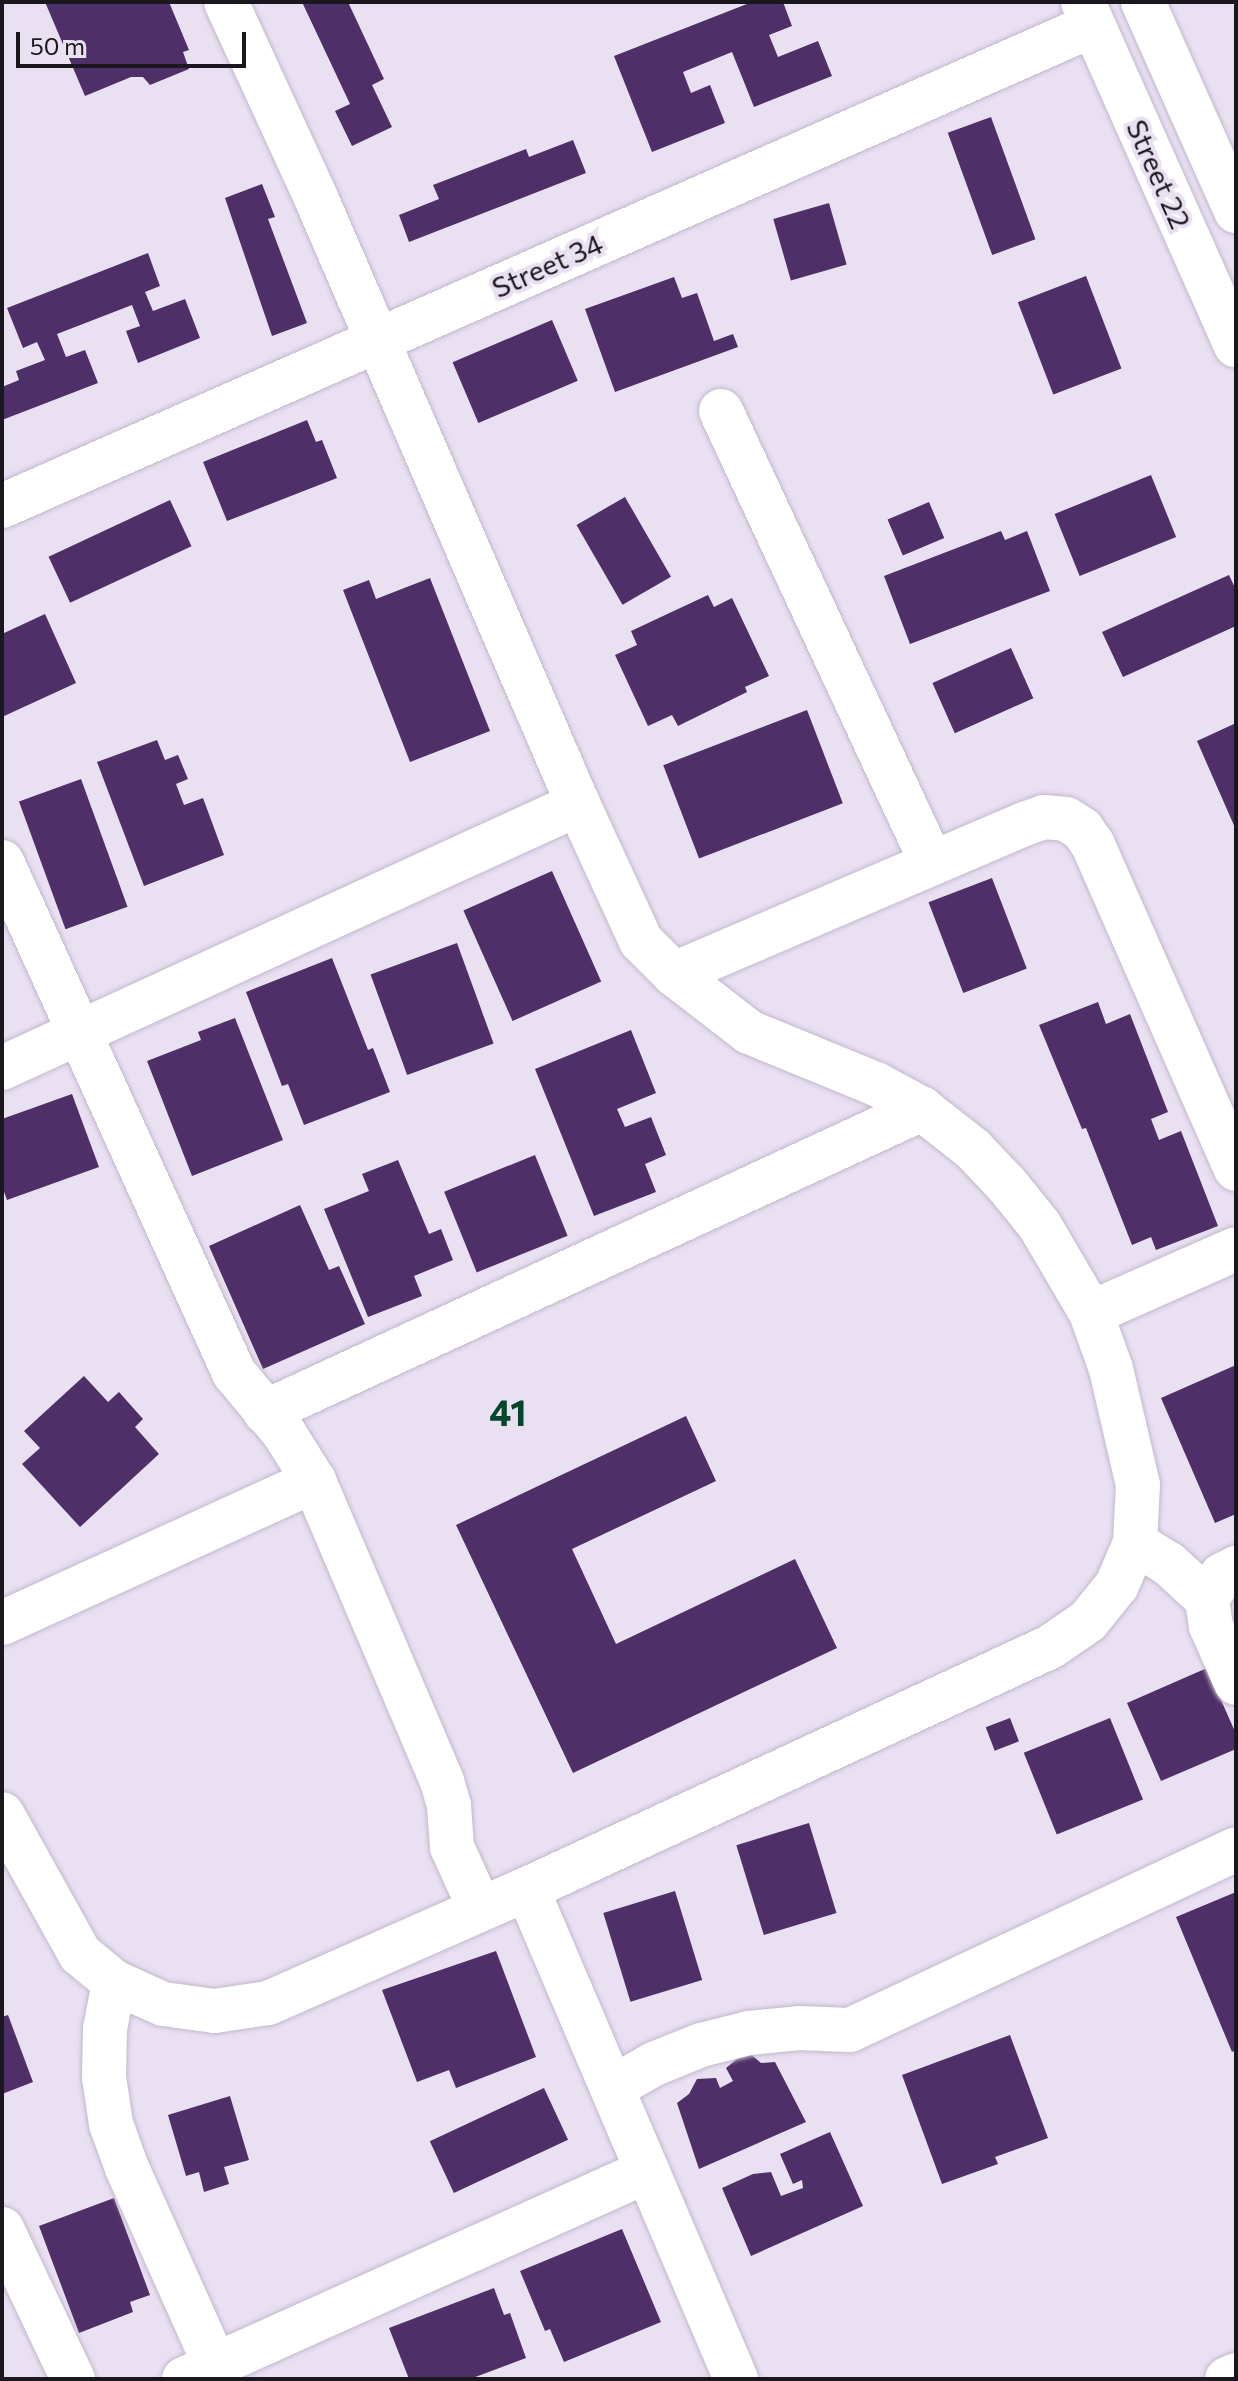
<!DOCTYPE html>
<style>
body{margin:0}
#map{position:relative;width:1238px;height:2381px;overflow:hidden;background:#e9e0f2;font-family:Commissioner,sans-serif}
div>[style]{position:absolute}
.building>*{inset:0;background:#4e2f67;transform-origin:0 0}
.roads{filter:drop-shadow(0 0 2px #c1b8ca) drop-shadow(0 0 2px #c1b8ca)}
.minor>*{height:44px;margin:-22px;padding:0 22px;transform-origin:22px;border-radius:22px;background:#fff}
.major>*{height:44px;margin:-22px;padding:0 22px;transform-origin:22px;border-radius:22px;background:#fff}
span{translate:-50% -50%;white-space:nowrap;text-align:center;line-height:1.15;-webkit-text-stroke:8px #e9e0f2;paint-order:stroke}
.street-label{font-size:28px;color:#1b171e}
.district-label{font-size:36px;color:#05472a;font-weight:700}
.frame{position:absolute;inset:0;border:4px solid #1b171e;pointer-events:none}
.scale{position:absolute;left:16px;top:32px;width:230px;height:36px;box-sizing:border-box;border:4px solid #1b171e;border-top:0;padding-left:10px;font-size:24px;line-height:28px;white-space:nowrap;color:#1b171e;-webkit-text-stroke:6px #e9e0f2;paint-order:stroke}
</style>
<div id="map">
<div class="building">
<i style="clip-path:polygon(45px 2px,169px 2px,189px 50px,183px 52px,189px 69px,150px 85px,143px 77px,131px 77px,85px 96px)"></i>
<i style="clip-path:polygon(302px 2px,348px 2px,384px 79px,372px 85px,392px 127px,352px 146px,335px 111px,350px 104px)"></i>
<i style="clip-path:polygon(752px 2px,783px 2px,792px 26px,769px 35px,778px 57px,818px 41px,832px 76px,754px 107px,732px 52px,683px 72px,691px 93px,710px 85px,725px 123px,652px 152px,614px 56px)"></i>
<i style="left:991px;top:117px;width:130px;height:46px;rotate:70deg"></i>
<i style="clip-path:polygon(573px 140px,586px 173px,409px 242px,399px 215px,439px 199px,433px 185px,526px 149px,529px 157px)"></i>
<i style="clip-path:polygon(262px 184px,275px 217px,268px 219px,307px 323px,272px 336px,225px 198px)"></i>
<i style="left:829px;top:203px;width:64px;height:58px;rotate:74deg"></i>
<i style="clip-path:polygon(148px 253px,160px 286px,145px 292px,153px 311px,185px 299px,200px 338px,138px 363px,126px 331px,140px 326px,132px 305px,57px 334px,66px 357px,85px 350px,98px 383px,2px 420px,2px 387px,19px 380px,16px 371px,45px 360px,37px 342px,23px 348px,7px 308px)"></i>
<i style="left:1086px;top:276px;width:99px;height:73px;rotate:69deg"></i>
<i style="clip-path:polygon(674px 277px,682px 298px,697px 293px,714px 341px,733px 334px,738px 347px,615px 392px,585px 309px)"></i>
<i style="left:552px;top:320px;width:66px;height:108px;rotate:67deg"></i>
<i style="clip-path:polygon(307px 420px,316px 442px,322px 440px,337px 478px,227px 521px,203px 462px)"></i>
<i style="left:1151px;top:475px;width:67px;height:104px;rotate:68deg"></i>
<i style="left:625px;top:497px;width:92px;height:56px;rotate:60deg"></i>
<i style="left:170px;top:500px;width:51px;height:134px;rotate:65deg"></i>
<i style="left:929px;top:502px;width:39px;height:45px;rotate:67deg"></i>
<i style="clip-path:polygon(1001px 531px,1005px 540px,1027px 531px,1050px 591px,910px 644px,884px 576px)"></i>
<i style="clip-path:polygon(1229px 575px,1236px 590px,1236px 626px,1123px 677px,1102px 632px)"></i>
<i style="clip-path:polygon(430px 578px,490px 731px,410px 762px,343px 590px,369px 580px,376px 599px)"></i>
<i style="clip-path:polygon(708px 595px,714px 607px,732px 598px,769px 676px,745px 687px,747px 692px,678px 726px,672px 715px,648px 726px,615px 655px,637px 645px,631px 631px)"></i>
<i style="clip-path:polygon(45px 614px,76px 683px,2px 717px,2px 634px)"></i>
<i style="left:1011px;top:648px;width:55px;height:86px;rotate:66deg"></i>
<i style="left:807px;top:710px;width:100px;height:154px;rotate:69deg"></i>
<i style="clip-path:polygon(1236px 723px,1236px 830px,1197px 741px)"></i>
<i style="clip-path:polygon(157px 740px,165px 760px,178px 755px,188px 779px,176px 784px,184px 805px,203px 798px,224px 855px,144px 886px,97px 762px)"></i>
<i style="left:81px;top:779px;width:136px;height:66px;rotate:70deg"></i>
<i style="left:552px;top:871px;width:121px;height:97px;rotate:66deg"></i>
<i style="left:992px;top:878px;width:97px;height:68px;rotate:69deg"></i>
<i style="left:457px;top:943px;width:107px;height:92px;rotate:70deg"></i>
<i style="clip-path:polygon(332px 958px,368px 1050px,373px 1048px,390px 1092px,304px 1125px,288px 1084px,282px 1086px,246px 992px)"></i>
<i style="clip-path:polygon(1098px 1002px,1106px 1024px,1130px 1014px,1168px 1112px,1151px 1119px,1159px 1140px,1181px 1131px,1218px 1226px,1156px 1250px,1151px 1237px,1132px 1245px,1086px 1128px,1082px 1129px,1039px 1025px)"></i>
<i style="clip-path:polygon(235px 1018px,283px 1140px,192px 1176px,147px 1061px,201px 1040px,198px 1032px)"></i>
<i style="clip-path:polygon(631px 1030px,656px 1093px,617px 1109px,625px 1127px,651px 1117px,666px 1155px,645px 1164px,656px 1192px,594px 1216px,535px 1069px)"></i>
<i style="clip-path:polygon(72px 1094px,99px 1167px,7px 1200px,2px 1186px,2px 1119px)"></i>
<i style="left:535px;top:1155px;width:87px;height:98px;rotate:68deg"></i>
<i style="clip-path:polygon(398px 1160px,429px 1234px,441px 1229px,453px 1260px,414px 1276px,422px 1296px,368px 1317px,324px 1209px,369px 1191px,362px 1174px)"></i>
<i style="clip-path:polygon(300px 1205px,329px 1270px,339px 1266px,365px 1324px,263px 1369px,209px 1246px)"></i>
<i style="clip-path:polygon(1236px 1365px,1236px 1514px,1215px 1523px,1161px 1398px)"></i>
<i style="clip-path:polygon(84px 1376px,108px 1402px,119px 1392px,143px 1419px,135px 1427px,159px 1454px,80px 1527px,22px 1464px,40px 1448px,24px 1431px)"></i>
<i style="clip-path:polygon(686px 1416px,716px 1481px,572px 1549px,616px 1644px,795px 1559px,837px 1648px,573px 1773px,456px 1525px)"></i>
<i style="clip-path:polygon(1207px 1668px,1236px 1734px,1236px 1749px,1161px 1781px,1127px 1703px)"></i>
<i style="left:1010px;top:1718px;width:25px;height:26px;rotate:69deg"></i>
<i style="left:1110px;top:1718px;width:88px;height:93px;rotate:68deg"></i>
<i style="left:809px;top:1823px;width:94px;height:76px;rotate:73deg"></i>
<i style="left:675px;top:1891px;width:93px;height:75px;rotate:73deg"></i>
<i style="clip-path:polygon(1236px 1892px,1236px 2050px,1232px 2052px,1176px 1917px)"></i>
<i style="clip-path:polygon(496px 1951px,536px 2057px,456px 2088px,449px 2070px,417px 2082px,382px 1990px)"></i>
<i style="clip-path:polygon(8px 2015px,33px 2082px,2px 2094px,2px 2017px)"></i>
<i style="clip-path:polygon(1010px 2035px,1048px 2138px,995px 2157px,998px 2164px,942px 2184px,902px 2075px)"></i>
<i style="clip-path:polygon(747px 2051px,761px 2063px,775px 2062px,806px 2122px,699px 2169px,677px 2103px,689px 2094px,697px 2079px,716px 2078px,720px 2088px,733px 2081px,726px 2068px)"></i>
<i style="left:544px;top:2088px;width:57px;height:126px;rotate:65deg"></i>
<i style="clip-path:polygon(230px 2096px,249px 2160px,224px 2167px,229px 2184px,204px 2192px,199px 2172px,186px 2176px,168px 2115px)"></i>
<i style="clip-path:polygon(830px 2132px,863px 2206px,751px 2256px,722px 2188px,753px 2174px,771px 2172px,781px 2196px,803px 2188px,802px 2180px,793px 2184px,780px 2154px)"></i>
<i style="clip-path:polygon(114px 2198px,150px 2295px,130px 2302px,133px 2312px,79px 2333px,39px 2226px)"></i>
<i style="clip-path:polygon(622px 2229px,661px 2322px,564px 2362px,550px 2329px,545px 2331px,520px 2271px)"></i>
<i style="clip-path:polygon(494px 2288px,504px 2315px,510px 2313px,526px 2358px,470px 2379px,409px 2379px,389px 2328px)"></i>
</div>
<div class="roads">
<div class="minor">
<i style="left:226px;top:2px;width:216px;rotate:65.3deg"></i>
<i style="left:316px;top:198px;width:660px;rotate:66.62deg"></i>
<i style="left:1083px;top:2px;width:376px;rotate:66deg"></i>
<i style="left:1143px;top:2px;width:229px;rotate:66deg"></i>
<i style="left:721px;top:411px;width:499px;rotate:65deg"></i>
<i style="left:2px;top:506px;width:1192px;rotate:-23.79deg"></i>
<i style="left:2px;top:862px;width:561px;rotate:65.58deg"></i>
<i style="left:234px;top:1373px;width:78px;rotate:50.2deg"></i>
<i style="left:284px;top:1433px;width:57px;rotate:58deg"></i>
<i style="left:314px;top:1481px;width:326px;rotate:66.9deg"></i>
<i style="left:442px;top:1781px;width:26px;rotate:74deg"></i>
<i style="left:449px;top:1806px;width:41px;rotate:85.8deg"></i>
<i style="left:452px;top:1847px;width:68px;rotate:65.7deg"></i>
<i style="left:674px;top:974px;width:381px;rotate:-23.2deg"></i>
<i style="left:1024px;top:824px;width:21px;rotate:-19deg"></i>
<i style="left:1044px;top:817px;width:22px;rotate:5deg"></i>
<i style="left:1066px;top:819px;width:19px;rotate:32deg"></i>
<i style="left:1082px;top:829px;width:19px;rotate:55deg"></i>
<i style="left:1093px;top:845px;width:354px;rotate:66.2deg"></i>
<i style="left:2px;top:1068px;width:634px;rotate:-24.62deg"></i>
<i style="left:578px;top:804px;width:151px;rotate:65.3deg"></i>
<i style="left:641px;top:941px;width:47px;rotate:45deg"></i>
<i style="left:674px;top:974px;width:95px;rotate:37.7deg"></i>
<i style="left:749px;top:1032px;width:137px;rotate:22.3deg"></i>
<i style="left:876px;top:1084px;width:52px;rotate:28.5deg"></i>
<i style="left:922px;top:1109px;width:65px;rotate:38.1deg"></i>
<i style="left:973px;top:1149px;width:51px;rotate:46.6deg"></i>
<i style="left:1008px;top:1186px;width:51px;rotate:51.3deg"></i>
<i style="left:1040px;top:1226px;width:101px;rotate:59.6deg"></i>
<i style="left:1091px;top:1313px;width:59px;rotate:70.3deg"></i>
<i style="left:1111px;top:1369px;width:119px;rotate:76.9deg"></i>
<i style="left:1138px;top:1485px;width:58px;rotate:93deg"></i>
<i style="left:1135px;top:1543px;width:46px;rotate:113.2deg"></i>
<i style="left:1117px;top:1585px;width:46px;rotate:128.9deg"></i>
<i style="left:1088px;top:1621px;width:46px;rotate:145.6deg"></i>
<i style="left:1050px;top:1647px;width:576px;rotate:155.17deg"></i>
<i style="left:527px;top:1889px;width:283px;rotate:156.2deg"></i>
<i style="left:268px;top:2003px;width:54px;rotate:171.4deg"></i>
<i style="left:215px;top:2011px;width:52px;rotate:-172.3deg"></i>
<i style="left:163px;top:2004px;width:54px;rotate:-155.8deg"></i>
<i style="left:114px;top:1982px;width:44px;rotate:-140.5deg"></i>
<i style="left:80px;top:1954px;width:160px;rotate:-119.1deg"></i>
<i style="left:1091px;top:1313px;width:158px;rotate:-23.8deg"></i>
<i style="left:265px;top:1412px;width:724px;rotate:-24.76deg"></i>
<i style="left:1135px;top:1543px;width:40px;rotate:32deg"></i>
<i style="left:1169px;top:1564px;width:52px;rotate:42.6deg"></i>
<i style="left:1207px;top:1599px;width:27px;rotate:82deg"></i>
<i style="left:1211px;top:1626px;width:62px;rotate:66.3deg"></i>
<i style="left:1207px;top:1599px;width:28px;rotate:-58deg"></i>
<i style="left:1222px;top:1575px;width:16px;rotate:-27deg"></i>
<i style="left:2px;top:1623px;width:343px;rotate:-24.5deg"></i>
<i style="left:527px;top:1889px;width:533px;rotate:66.9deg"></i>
<i style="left:114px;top:1982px;width:48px;rotate:100.8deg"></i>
<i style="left:105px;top:2029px;width:48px;rotate:91.2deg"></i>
<i style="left:104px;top:2077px;width:48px;rotate:81.5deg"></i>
<i style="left:111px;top:2124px;width:47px;rotate:70deg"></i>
<i style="left:127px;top:2168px;width:216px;rotate:65.9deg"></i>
<i style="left:612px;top:2088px;width:48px;rotate:-29.7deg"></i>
<i style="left:654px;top:2064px;width:51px;rotate:-22deg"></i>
<i style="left:701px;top:2045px;width:49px;rotate:-14deg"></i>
<i style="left:749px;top:2033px;width:50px;rotate:-5.7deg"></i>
<i style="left:799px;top:2028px;width:51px;rotate:2.2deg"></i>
<i style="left:850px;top:2030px;width:426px;rotate:-25.1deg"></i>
<i style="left:2px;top:2229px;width:166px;rotate:64.7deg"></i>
<i style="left:184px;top:2379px;width:508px;rotate:-24.19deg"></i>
</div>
<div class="major">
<i style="left:1227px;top:2379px;width:10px;rotate:-24deg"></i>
</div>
</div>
<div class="street-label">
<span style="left:1159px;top:174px;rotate:66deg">Street 22</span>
<span style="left:547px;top:265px;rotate:-24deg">Street 34</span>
</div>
<div class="district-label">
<span style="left:508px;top:1412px">41</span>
</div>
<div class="frame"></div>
<div class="scale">50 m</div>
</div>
